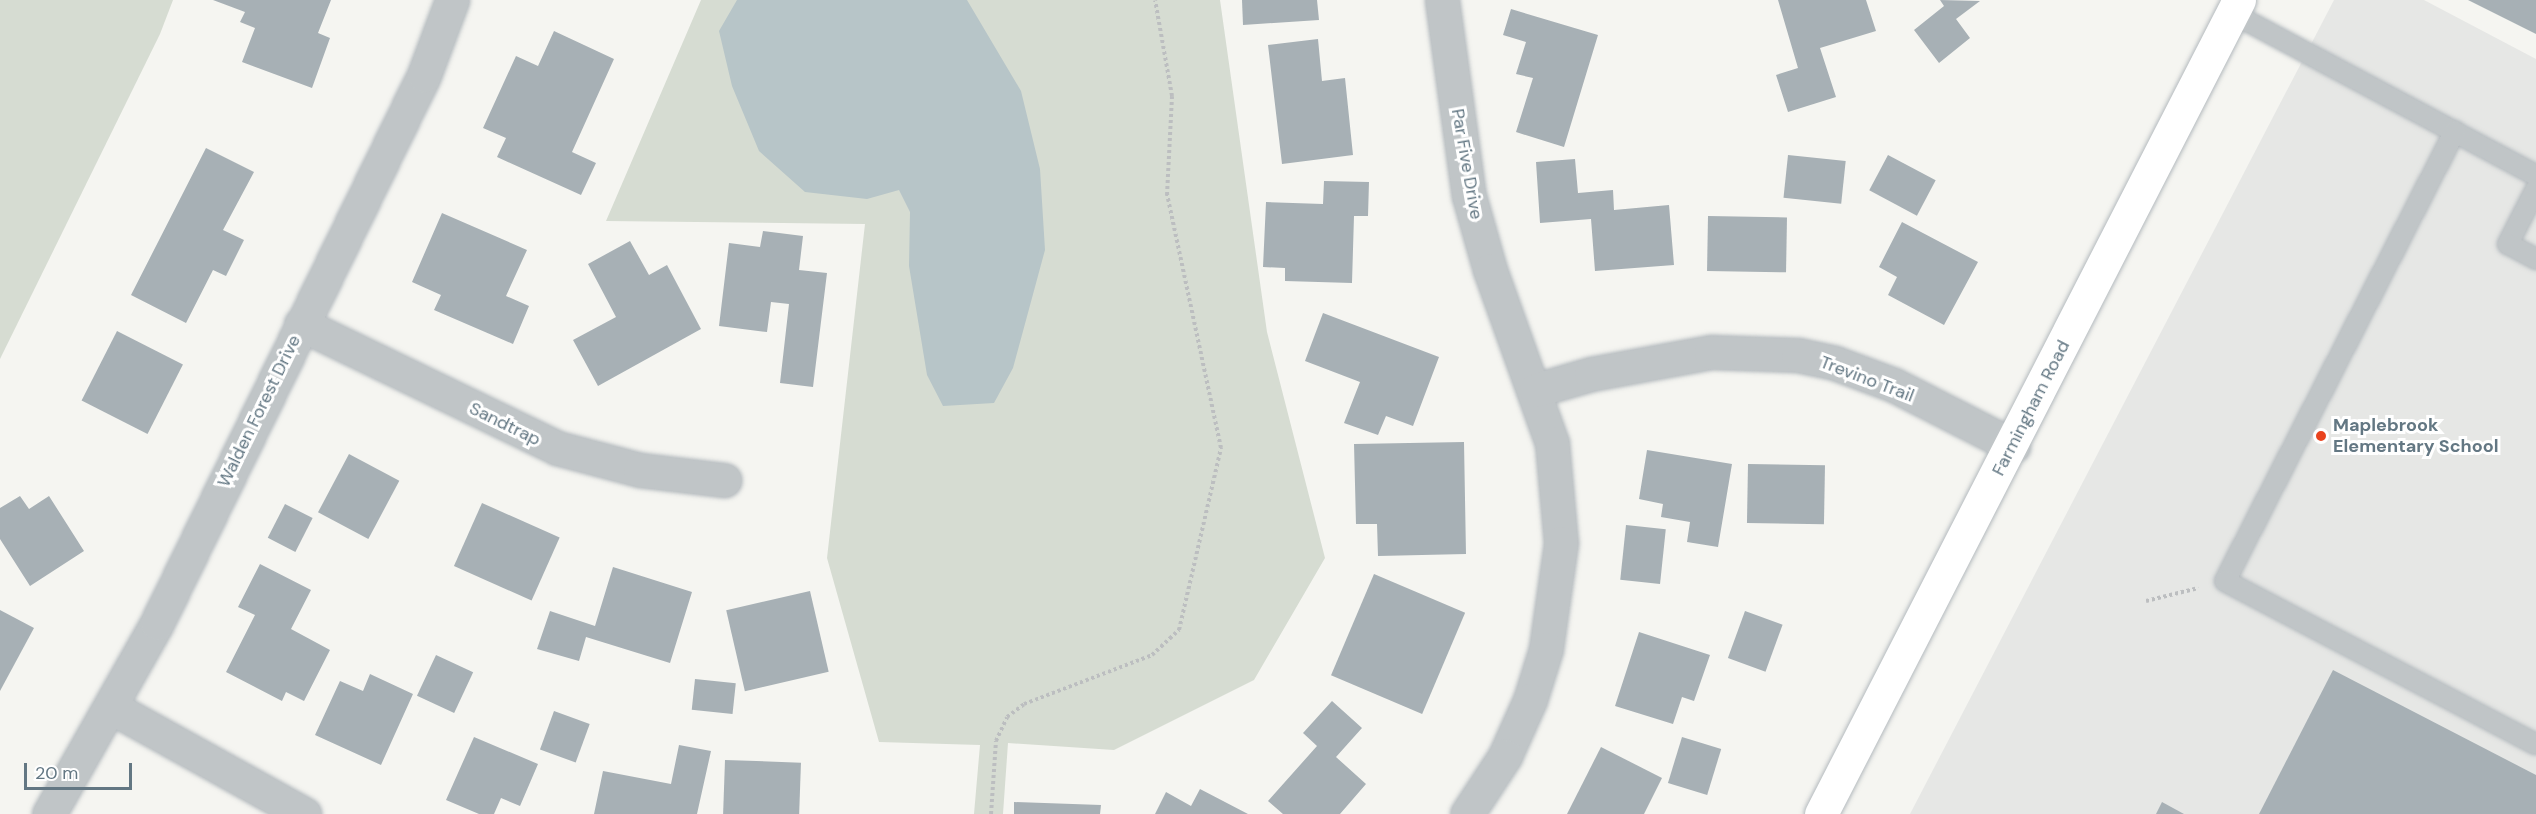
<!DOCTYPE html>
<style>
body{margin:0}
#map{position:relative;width:2536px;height:814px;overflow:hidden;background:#f5f5f1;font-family:"DM Sans",sans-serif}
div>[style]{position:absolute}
.built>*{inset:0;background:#e6e7e5}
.green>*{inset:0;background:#d6dcd2}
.water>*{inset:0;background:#b7c5c8}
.building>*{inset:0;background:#a7b0b5;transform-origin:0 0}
.path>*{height:4px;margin-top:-2px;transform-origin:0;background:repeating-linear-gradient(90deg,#bcbec0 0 3px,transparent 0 6px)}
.roads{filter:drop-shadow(0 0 2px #b4babe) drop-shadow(0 0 2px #b4babe)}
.lane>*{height:20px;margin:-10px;padding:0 10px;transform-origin:10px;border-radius:10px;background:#c0c5c7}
.street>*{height:33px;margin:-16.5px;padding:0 16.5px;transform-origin:16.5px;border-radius:16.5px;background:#c0c5c7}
.secondary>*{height:33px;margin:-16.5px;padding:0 16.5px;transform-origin:16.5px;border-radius:16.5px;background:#fff}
.dots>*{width:16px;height:16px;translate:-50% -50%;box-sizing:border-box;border:3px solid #fff;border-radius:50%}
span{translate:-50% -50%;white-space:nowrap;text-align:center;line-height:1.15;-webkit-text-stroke:6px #fff;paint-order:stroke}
.street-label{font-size:18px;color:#637783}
.poi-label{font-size:18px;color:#637783;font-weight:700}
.left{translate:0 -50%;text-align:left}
.scale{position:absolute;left:24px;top:763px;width:108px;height:27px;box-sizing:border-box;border:3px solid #637783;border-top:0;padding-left:8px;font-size:18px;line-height:21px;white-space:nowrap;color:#637783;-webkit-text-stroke:4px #fff;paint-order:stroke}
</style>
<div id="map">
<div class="built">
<i style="clip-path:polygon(2334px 0,2424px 0,2536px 59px,2536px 814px,1910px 814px)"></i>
</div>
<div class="green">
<i style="clip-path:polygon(0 0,173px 0,160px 34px,0 359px)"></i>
<i style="clip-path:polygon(701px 0,1220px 0,1267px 332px,1325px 558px,1254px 680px,1114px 750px,1008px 743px,1003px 814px,974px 814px,980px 745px,879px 742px,827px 558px,865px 224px,606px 221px)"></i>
</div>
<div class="water">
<i style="clip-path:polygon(737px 0,967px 0,1021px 91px,1040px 169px,1045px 250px,1013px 368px,994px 403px,943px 406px,927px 375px,909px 266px,910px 212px,899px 190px,867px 199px,805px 192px,759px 151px,732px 86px,719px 31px)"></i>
</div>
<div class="building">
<i style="clip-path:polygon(213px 0,331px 0,318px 33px,330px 38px,312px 88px,242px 62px,255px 28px,240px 22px,245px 12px)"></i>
<i style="clip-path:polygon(1242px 0,1317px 0,1319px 20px,1243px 25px)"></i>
<i style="clip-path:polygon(1778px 0,1866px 0,1876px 31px,1820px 48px,1836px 97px,1788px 112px,1776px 75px,1798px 68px)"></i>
<i style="clip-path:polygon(1940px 0,1980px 1px,1956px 19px,1970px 38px,1939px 63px,1914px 30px,1944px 6px)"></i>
<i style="clip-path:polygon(2468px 0,2536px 0,2536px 34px)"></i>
<i style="clip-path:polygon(1511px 9px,1598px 35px,1564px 147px,1516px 132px,1533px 78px,1516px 74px,1526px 42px,1503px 35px)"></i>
<i style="clip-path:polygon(554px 31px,614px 59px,572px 152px,596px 163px,581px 195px,497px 157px,506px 138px,483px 128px,516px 56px,538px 66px)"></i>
<i style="clip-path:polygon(1318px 39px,1322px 81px,1345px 78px,1353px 155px,1282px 164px,1268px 45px)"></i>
<i style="clip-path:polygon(206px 148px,254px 172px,223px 230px,244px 240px,226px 276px,213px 270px,186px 323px,131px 295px)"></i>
<i style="left:1788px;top:155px;width:58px;height:43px;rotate:6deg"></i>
<i style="left:1888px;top:155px;width:54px;height:40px;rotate:28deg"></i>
<i style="clip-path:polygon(1575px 159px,1578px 193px,1613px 190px,1614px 210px,1669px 205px,1674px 265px,1595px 271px,1591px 219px,1540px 223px,1536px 162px)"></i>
<i style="clip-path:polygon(1324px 181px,1369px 182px,1368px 216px,1354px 216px,1352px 283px,1285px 281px,1285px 268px,1263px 267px,1266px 202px,1323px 204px)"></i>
<i style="clip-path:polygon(442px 213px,527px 250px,506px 296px,529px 306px,513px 344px,434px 310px,441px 295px,412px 282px)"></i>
<i style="left:1708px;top:216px;width:79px;height:55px;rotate:1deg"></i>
<i style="clip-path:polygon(1902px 222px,1978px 262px,1944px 325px,1888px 295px,1897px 277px,1879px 267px)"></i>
<i style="clip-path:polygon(763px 231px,803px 236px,799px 270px,827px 273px,813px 387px,780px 383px,789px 304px,771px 302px,767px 332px,719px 326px,729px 243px,760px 247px)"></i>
<i style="clip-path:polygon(630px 241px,649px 275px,667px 265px,701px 329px,598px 386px,573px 340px,616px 317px,588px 264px)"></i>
<i style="clip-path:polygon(1323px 313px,1439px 357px,1413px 426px,1386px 416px,1378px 435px,1344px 423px,1360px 382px,1305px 361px)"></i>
<i style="left:117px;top:331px;width:74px;height:78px;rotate:27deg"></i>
<i style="clip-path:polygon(1464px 442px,1466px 554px,1378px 556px,1377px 524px,1356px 524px,1354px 444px)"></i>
<i style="clip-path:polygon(1647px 450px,1732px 464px,1718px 547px,1687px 542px,1690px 522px,1661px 517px,1663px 504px,1639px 499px)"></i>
<i style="left:349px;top:454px;width:57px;height:66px;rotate:28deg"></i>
<i style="left:1748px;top:464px;width:77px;height:59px;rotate:1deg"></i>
<i style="clip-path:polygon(20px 496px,29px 509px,49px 496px,84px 551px,30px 586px,0 539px,0 508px)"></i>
<i style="left:482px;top:503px;width:85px;height:69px;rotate:24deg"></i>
<i style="left:285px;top:504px;width:31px;height:38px;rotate:27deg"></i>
<i style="left:1626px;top:525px;width:40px;height:55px;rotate:6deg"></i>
<i style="clip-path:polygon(260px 564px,311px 590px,291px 629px,330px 650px,304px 701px,286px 692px,282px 701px,226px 672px,255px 615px,238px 607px)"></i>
<i style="clip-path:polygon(613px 567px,692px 592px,670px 663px,586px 637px,579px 661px,537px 649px,550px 611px,595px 626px)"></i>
<i style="left:1374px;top:574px;width:99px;height:110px;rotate:23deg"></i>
<i style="left:810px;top:591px;width:83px;height:86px;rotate:77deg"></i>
<i style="clip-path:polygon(0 610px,34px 628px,0 691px)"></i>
<i style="left:1745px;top:611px;width:40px;height:50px;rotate:20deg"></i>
<i style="clip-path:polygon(1639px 632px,1710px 655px,1694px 701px,1682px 697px,1673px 724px,1615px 706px)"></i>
<i style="left:436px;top:655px;width:41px;height:45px;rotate:25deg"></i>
<i style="clip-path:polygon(2333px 670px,2536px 775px,2536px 814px,2259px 814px)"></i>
<i style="clip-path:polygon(370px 674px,413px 694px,381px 765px,315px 735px,340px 681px,363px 691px)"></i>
<i style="left:695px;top:679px;width:41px;height:31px;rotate:6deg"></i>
<i style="clip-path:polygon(1332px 701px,1362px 728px,1336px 757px,1366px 784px,1340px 814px,1283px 814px,1268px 801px,1317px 746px,1303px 733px)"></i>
<i style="left:554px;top:711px;width:38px;height:41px;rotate:20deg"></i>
<i style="clip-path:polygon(474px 737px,538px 764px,520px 806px,501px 798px,494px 814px,479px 814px,446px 800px)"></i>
<i style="left:1682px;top:737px;width:41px;height:48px;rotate:17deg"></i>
<i style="clip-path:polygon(679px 745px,711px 751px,697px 814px,594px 814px,603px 771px,671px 784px)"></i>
<i style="clip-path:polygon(1601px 747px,1662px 778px,1644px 814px,1567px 814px)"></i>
<i style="left:725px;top:760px;width:76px;height:54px;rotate:2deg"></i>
<i style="clip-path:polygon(1200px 789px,1248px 814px,1155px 814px,1166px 792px,1191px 806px)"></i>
<i style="clip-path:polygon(1014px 802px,1101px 805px,1100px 814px,1014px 814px)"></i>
<i style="clip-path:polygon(2162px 802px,2184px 814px,2156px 814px)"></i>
</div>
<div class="path">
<i style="left:2146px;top:601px;width:54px;rotate:-14deg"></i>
<i style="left:991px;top:814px;width:73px;rotate:-86.1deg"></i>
<i style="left:996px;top:741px;width:26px;rotate:-65deg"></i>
<i style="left:1007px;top:717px;width:21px;rotate:-37deg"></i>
<i style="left:1024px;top:704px;width:137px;rotate:-20.9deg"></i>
<i style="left:1152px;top:655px;width:37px;rotate:-43deg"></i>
<i style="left:1179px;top:630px;width:187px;rotate:-77deg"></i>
<i style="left:1221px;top:448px;width:259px;rotate:-102deg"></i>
<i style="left:1167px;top:195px;width:99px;rotate:-87.1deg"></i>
<i style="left:1172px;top:96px;width:97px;rotate:-100deg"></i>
</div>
<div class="roads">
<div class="lane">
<i style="left:2232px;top:13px;width:344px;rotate:28.1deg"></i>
<i style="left:2455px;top:131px;width:505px;rotate:117.07deg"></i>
<i style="left:2225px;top:581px;width:351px;rotate:27.7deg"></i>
<i style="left:2536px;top:189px;width:62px;rotate:117deg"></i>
<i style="left:2508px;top:244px;width:32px;rotate:28deg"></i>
</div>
<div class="street">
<i style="left:1442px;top:0;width:198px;rotate:82.2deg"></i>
<i style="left:1469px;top:196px;width:77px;rotate:74.2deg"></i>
<i style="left:1490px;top:270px;width:184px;rotate:70.3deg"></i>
<i style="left:1552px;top:443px;width:100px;rotate:84.9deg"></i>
<i style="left:1561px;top:543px;width:107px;rotate:98.1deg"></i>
<i style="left:1546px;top:649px;width:53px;rotate:107.4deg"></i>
<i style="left:1530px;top:700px;width:61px;rotate:114.1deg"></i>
<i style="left:1505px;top:756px;width:69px;rotate:123.2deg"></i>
<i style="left:301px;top:324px;width:284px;rotate:25.8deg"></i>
<i style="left:557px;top:448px;width:86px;rotate:14.8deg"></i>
<i style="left:640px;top:470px;width:85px;rotate:6.8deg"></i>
<i style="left:1536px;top:390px;width:57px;rotate:-16.2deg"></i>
<i style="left:1591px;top:374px;width:122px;rotate:-10.4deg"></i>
<i style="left:1711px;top:352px;width:87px;rotate:2deg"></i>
<i style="left:1798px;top:355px;width:38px;rotate:12deg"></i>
<i style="left:1835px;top:363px;width:63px;rotate:20.4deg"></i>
<i style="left:1894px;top:385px;width:134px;rotate:27.1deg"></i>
<i style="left:111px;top:707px;width:221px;rotate:29deg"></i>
<i style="left:49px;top:814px;width:219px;rotate:-60.5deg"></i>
<i style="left:157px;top:623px;width:610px;rotate:-64.02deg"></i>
<i style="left:424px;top:75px;width:80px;rotate:-69.5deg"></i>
</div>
<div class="secondary">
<i style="left:1821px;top:814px;width:915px;rotate:-62.82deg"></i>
</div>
</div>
<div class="dots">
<i style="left:2321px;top:436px;background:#e9431e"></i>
</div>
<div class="street-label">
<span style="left:1467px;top:164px;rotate:80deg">Par Five Drive</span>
<span style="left:1867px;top:379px;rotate:21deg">Trevino Trail</span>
<span style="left:2031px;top:408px;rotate:-63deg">Farmingham Road</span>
<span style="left:259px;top:411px;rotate:-64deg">Walden Forest Drive</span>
<span style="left:505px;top:424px;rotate:26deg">Sandtrap</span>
</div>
<div class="poi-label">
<span class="left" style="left:2333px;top:436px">Maplebrook<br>Elementary School</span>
</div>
<div class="scale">20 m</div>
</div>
